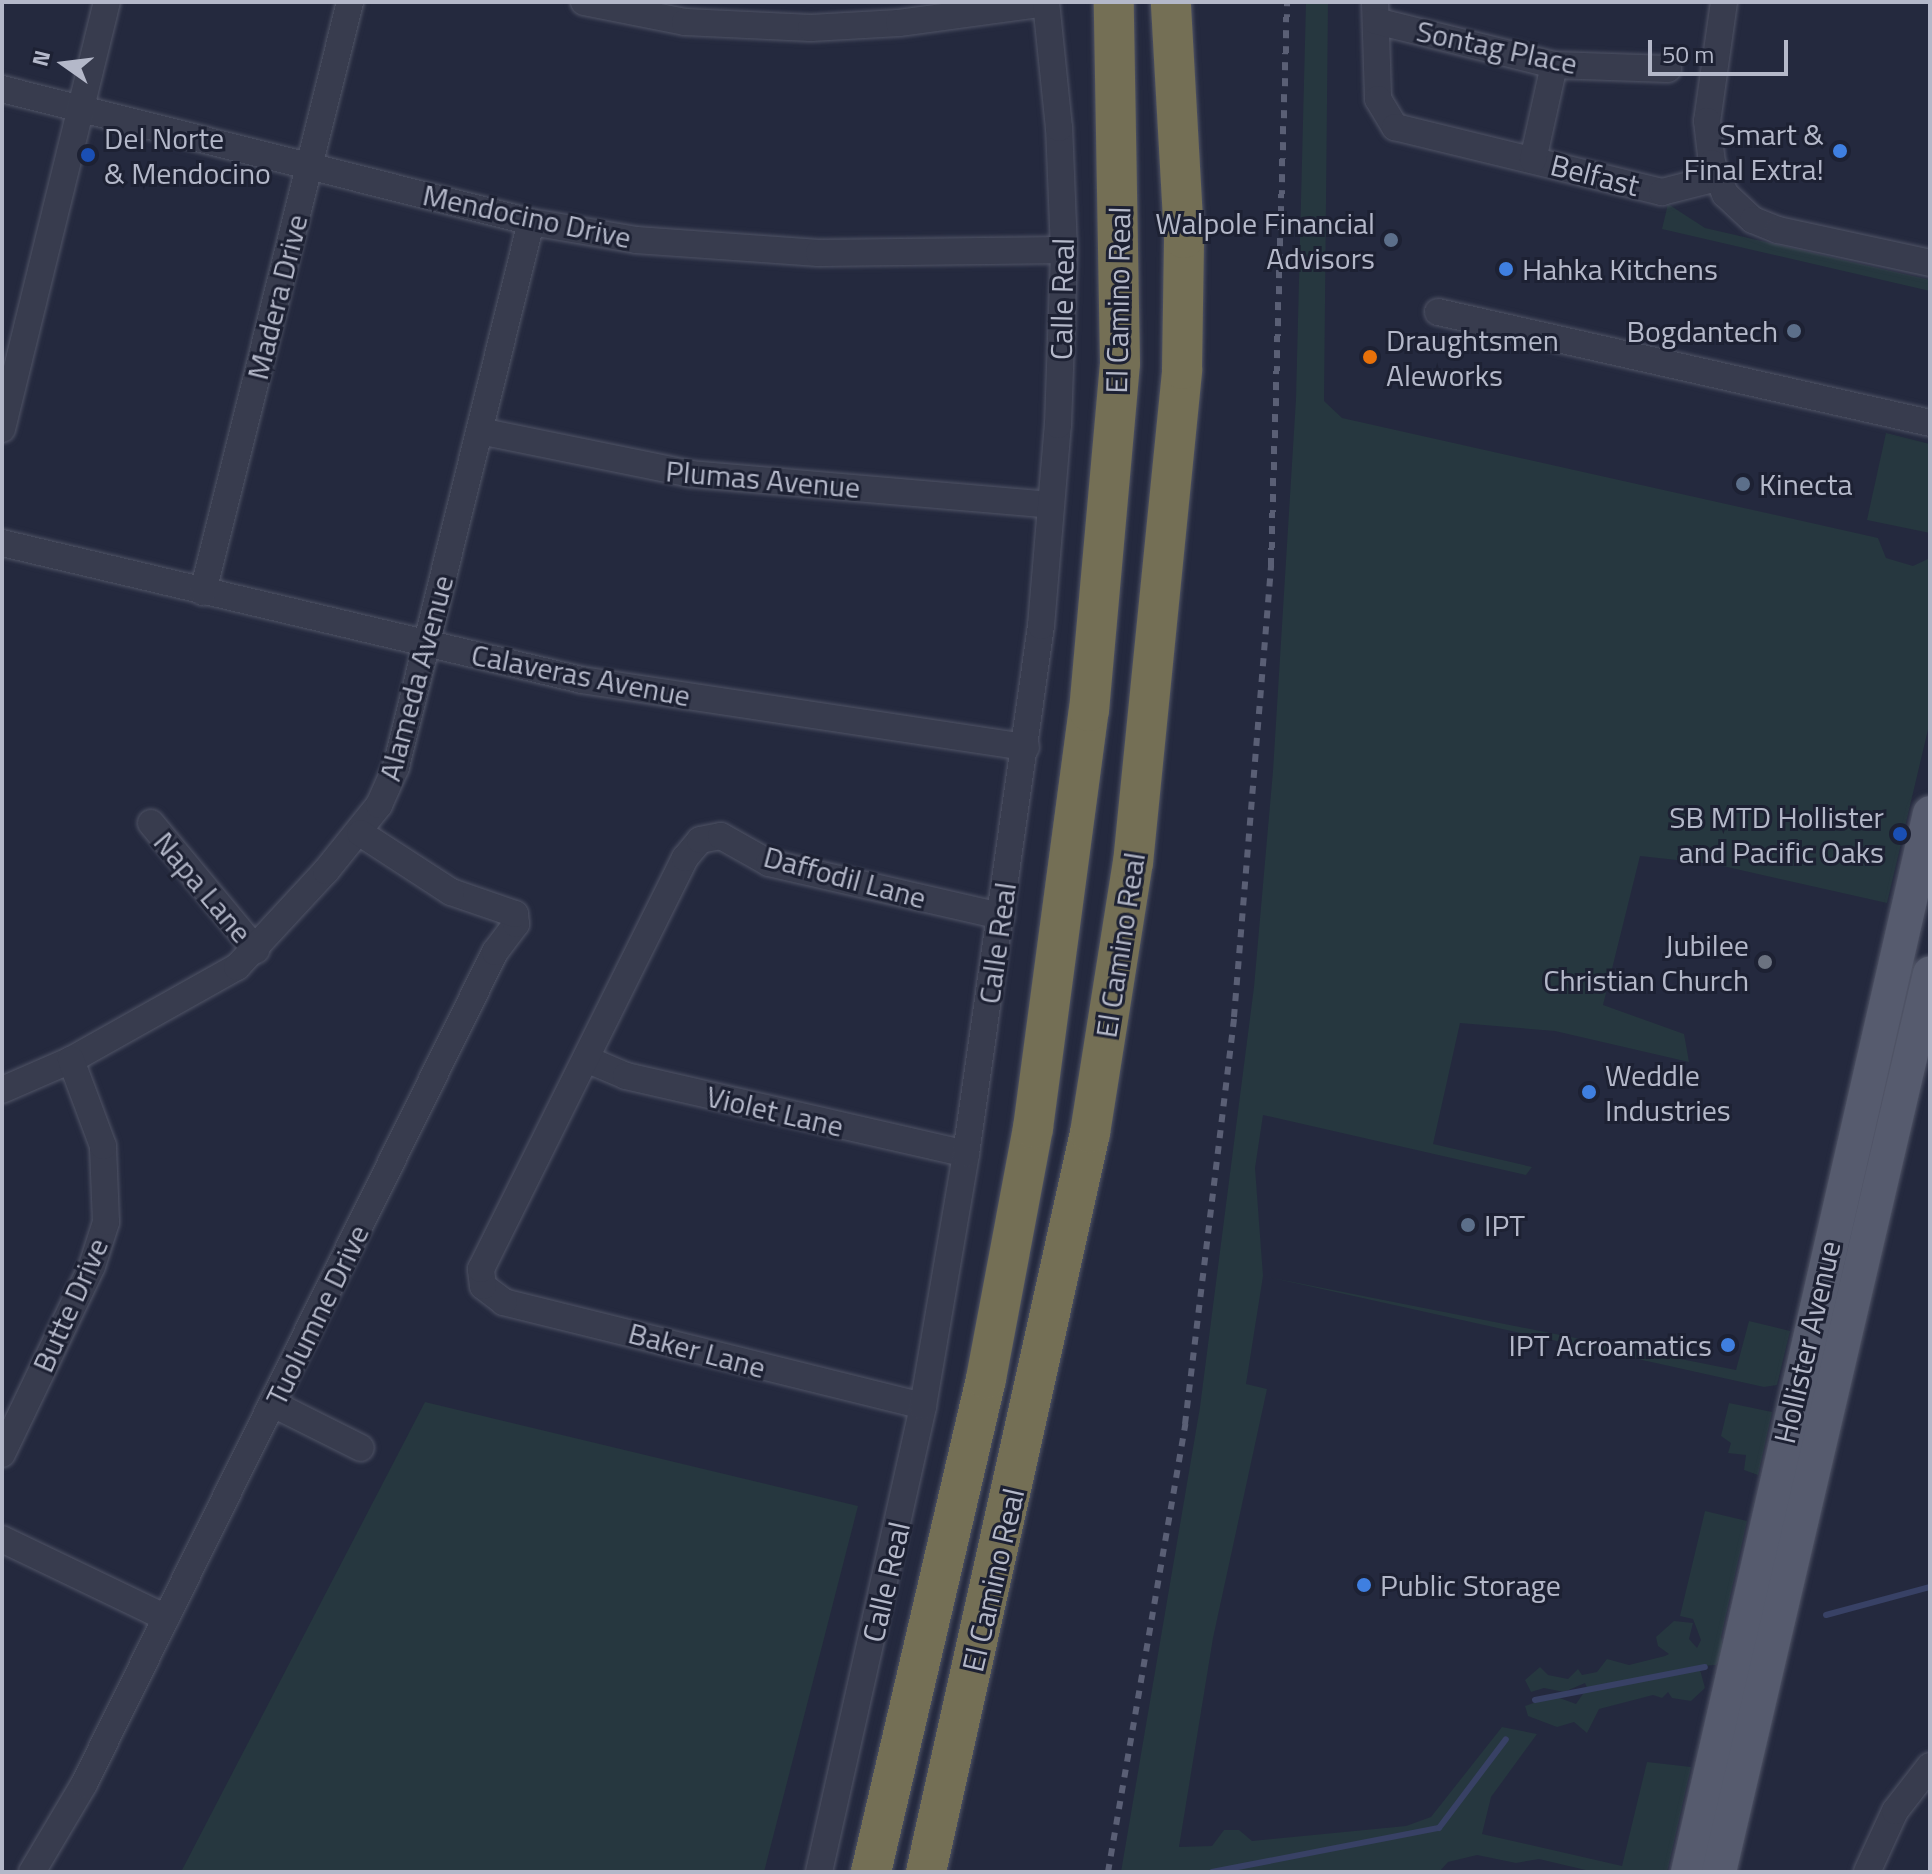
<!DOCTYPE html>
<style>
body{margin:0}
#map{position:relative;width:1932px;height:1874px;overflow:hidden;background:#24293e;font-family:"Titillium Web",sans-serif}
div>[style]{position:absolute}
.green>*{inset:0;background:#26373f}
.stream>*{height:6px;margin:-3px;padding:0 3px;transform-origin:3px;border-radius:3px;background:#384165}
.roads{filter:drop-shadow(0 0 2px #505466) drop-shadow(0 0 2px #505466)}
.minor>*{height:26px;margin:-13px;padding:0 13px;transform-origin:13px;border-radius:13px;background:#383c4e}
.major>*{height:34px;margin:-17px;padding:0 17px;transform-origin:17px;border-radius:17px;background:#565b6e}
.highway>*{height:40px;margin:-20px;padding:0 20px;transform-origin:20px;border-radius:20px;background:#746f55}
.rail>*{height:6px;margin-top:-3px;transform-origin:0;background:repeating-linear-gradient(90deg,#5a5f75 0 8px,transparent 0 16px)}
.dots>*{width:22px;height:22px;translate:-50% -50%;box-sizing:border-box;border:4px solid #1d2133;border-radius:50%}
span{translate:-50% -50%;white-space:nowrap;text-align:center;line-height:1.15;-webkit-text-stroke:6px #1d2133;paint-order:stroke}
.street-label{font-size:30px;color:#b4b8c9}
.poi-label{font-size:30px;color:#b4b8c9}
.right{translate:-100% -50%;text-align:right}
.left{translate:0 -50%;text-align:left}
.frame{position:absolute;inset:0;border:4px solid #b4b8c9;pointer-events:none}
.north{position:absolute;left:24px;top:24px;width:80px;height:80px;-webkit-text-stroke:6px #1d2133;paint-order:stroke;rotate:284deg;font-size:22px;font-weight:700;line-height:32px;text-align:center;color:#b4b8c9}
.north::after{content:'';display:block;margin:auto;width:28px;height:36px;background:#b4b8c9;clip-path:polygon(50% 0,100% 100%,50% 72%,0 100%)}
.scale{position:absolute;left:1648px;top:40px;width:140px;height:36px;box-sizing:border-box;border:4px solid #b4b8c9;border-top:0;padding-left:10px;font-size:24px;line-height:28px;white-space:nowrap;color:#b4b8c9;-webkit-text-stroke:6px #1d2133;paint-order:stroke}
</style>
<div id="map">
<div class="green">
<i style="clip-path:polygon(1306px 2px,1328px 2px,1324px 401px,1342px 418px,1878px 538px,1886px 558px,1913px 566px,1930px 558px,1930px 721px,1887px 903px,1714px 864px,1640px 856px,1603px 1005px,1684px 1034px,1689px 1062px,1555px 1031px,1460px 1023px,1433px 1144px,1532px 1167px,1526px 1175px,1263px 1115px,1255px 1168px,1263px 1276px,1736px 1370px,1749px 1321px,1790px 1331px,1777px 1385px,1764px 1387px,1263px 1276px,1246px 1384px,1267px 1389px,1213px 1638px,1179px 1847px,1212px 1846px,1224px 1830px,1239px 1830px,1252px 1841px,1406px 1826px,1431px 1817px,1502px 1727px,1537px 1734px,1491px 1797px,1482px 1834px,1622px 1866px,1647px 1762px,1691px 1767px,1667px 1872px,1594px 1872px,1539px 1859px,1516px 1863px,1477px 1855px,1448px 1862px,1439px 1872px,1121px 1872px,1200px 1407px,1254px 987px,1273px 771px,1296px 399px)"></i>
<i style="clip-path:polygon(1668px 204px,1705px 228px,1930px 280px,1930px 291px,1662px 229px)"></i>
<i style="clip-path:polygon(1886px 433px,1930px 444px,1930px 533px,1867px 520px)"></i>
<i style="clip-path:polygon(425px 1402px,858px 1506px,764px 1872px,181px 1872px)"></i>
<i style="clip-path:polygon(1729px 1403px,1772px 1412px,1758px 1475px,1744px 1470px,1746px 1455px,1728px 1453px,1731px 1443px,1721px 1436px)"></i>
<i style="clip-path:polygon(1705px 1511px,1747px 1521px,1721px 1637px,1725px 1653px,1716px 1665px,1699px 1666px,1705px 1688px,1691px 1701px,1672px 1698px,1668px 1692px,1662px 1698px,1653px 1695px,1599px 1709px,1587px 1733px,1574px 1722px,1557px 1727px,1528px 1716px,1525px 1706px,1554px 1696px,1576px 1704px,1587px 1688px,1585px 1683px,1564px 1692px,1544px 1688px,1531px 1692px,1525px 1680px,1540px 1667px,1548px 1675px,1568px 1679px,1578px 1669px,1582px 1675px,1597px 1672px,1607px 1659px,1629px 1665px,1665px 1656px,1669px 1654px,1658px 1646px,1656px 1637px,1674px 1621px,1693px 1623px,1689px 1639px,1697px 1648px,1701px 1640px,1693px 1619px,1680px 1616px)"></i>
</div>
<div class="stream">
<i style="left:1826px;top:1615px;width:108px;rotate:-15.1deg"></i>
<i style="left:1535px;top:1700px;width:173px;rotate:-11deg"></i>
<i style="left:1212px;top:1872px;width:231px;rotate:-11deg"></i>
<i style="left:1439px;top:1828px;width:111px;rotate:-53deg"></i>
</div>
<div class="roads">
<div class="minor">
<i style="left:584px;top:2px;width:103px;rotate:11.2deg"></i>
<i style="left:685px;top:22px;width:126px;rotate:2.7deg"></i>
<i style="left:811px;top:28px;width:88px;rotate:-3.3deg"></i>
<i style="left:899px;top:23px;width:148px;rotate:-7.7deg"></i>
<i style="left:1375px;top:2px;width:97px;rotate:88.2deg"></i>
<i style="left:1378px;top:99px;width:33px;rotate:59deg"></i>
<i style="left:1395px;top:127px;width:275px;rotate:13.7deg"></i>
<i style="left:1662px;top:192px;width:57px;rotate:-14.3deg"></i>
<i style="left:1724px;top:2px;width:120px;rotate:98.1deg"></i>
<i style="left:1707px;top:121px;width:42px;rotate:83.2deg"></i>
<i style="left:1712px;top:163px;width:34px;rotate:67deg"></i>
<i style="left:1725px;top:194px;width:38px;rotate:43deg"></i>
<i style="left:1753px;top:220px;width:27px;rotate:22deg"></i>
<i style="left:1778px;top:230px;width:156px;rotate:12.2deg"></i>
<i style="left:1376px;top:21px;width:183px;rotate:13.9deg"></i>
<i style="left:1554px;top:65px;width:114px;rotate:2deg"></i>
<i style="left:2px;top:89px;width:545px;rotate:14.11deg"></i>
<i style="left:531px;top:222px;width:107px;rotate:9.7deg"></i>
<i style="left:636px;top:240px;width:183px;rotate:4.1deg"></i>
<i style="left:819px;top:253px;width:245px;rotate:-0.7deg"></i>
<i style="left:1533px;top:160px;width:97px;rotate:-77.5deg"></i>
<i style="left:1438px;top:312px;width:504px;rotate:12.71deg"></i>
<i style="left:2px;top:429px;width:440px;rotate:-76.2deg"></i>
<i style="left:480px;top:431px;width:215px;rotate:11.5deg"></i>
<i style="left:691px;top:474px;width:360px;rotate:4.9deg"></i>
<i style="left:2px;top:543px;width:596px;rotate:13.29deg"></i>
<i style="left:582px;top:680px;width:449px;rotate:8.6deg"></i>
<i style="left:203px;top:592px;width:608px;rotate:-76.01deg"></i>
<i style="left:151px;top:823px;width:165px;rotate:50.4deg"></i>
<i style="left:586px;top:1059px;width:43px;rotate:23deg"></i>
<i style="left:626px;top:1076px;width:349px;rotate:12.9deg"></i>
<i style="left:2px;top:1090px;width:75px;rotate:-23.5deg"></i>
<i style="left:71px;top:1060px;width:190px;rotate:-29.3deg"></i>
<i style="left:237px;top:967px;width:131px;rotate:-47.2deg"></i>
<i style="left:326px;top:871px;width:85px;rotate:-51.2deg"></i>
<i style="left:379px;top:805px;width:42px;rotate:-65.9deg"></i>
<i style="left:396px;top:767px;width:561px;rotate:-76.09deg"></i>
<i style="left:273px;top:1404px;width:98px;rotate:26.6deg"></i>
<i style="left:923px;top:1406px;width:432px;rotate:-166.1deg"></i>
<i style="left:504px;top:1302px;width:26px;rotate:-143deg"></i>
<i style="left:483px;top:1286px;width:17px;rotate:-97deg"></i>
<i style="left:481px;top:1269px;width:459px;rotate:-63.6deg"></i>
<i style="left:685px;top:858px;width:23px;rotate:-50deg"></i>
<i style="left:700px;top:840px;width:21px;rotate:-11deg"></i>
<i style="left:721px;top:836px;width:55px;rotate:29.4deg"></i>
<i style="left:769px;top:863px;width:238px;rotate:12.9deg"></i>
<i style="left:2px;top:1454px;width:208px;rotate:-64.4deg"></i>
<i style="left:92px;top:1266px;width:46px;rotate:-72.3deg"></i>
<i style="left:106px;top:1222px;width:76px;rotate:-92.3deg"></i>
<i style="left:103px;top:1146px;width:92px;rotate:-110.4deg"></i>
<i style="left:2px;top:1539px;width:182px;rotate:25.7deg"></i>
<i style="left:32px;top:1872px;width:102px;rotate:-59.4deg"></i>
<i style="left:84px;top:1784px;width:928px;rotate:-63.71deg"></i>
<i style="left:495px;top:952px;width:35px;rotate:-53deg"></i>
<i style="left:516px;top:924px;width:10px;rotate:-96deg"></i>
<i style="left:515px;top:914px;width:68px;rotate:-161deg"></i>
<i style="left:451px;top:892px;width:108px;rotate:-147deg"></i>
<i style="left:819px;top:1872px;width:477px;rotate:-77.4deg"></i>
<i style="left:923px;top:1406px;width:256px;rotate:-80.3deg"></i>
<i style="left:966px;top:1154px;width:533px;rotate:-81.92deg"></i>
<i style="left:1041px;top:626px;width:202px;rotate:-85.2deg"></i>
<i style="left:1058px;top:425px;width:175px;rotate:-88deg"></i>
<i style="left:1064px;top:250px;width:122px;rotate:-92.3deg"></i>
<i style="left:1059px;top:128px;width:127px;rotate:-95.9deg"></i>
<i style="left:1867px;top:1872px;width:67px;rotate:-65.3deg"></i>
<i style="left:1895px;top:1811px;width:57px;rotate:-52.1deg"></i>
</div>
<div class="major">
<i style="left:1688px;top:1872px;width:1086px;rotate:-77.13deg"></i>
<i style="left:1719px;top:1872px;width:923px;rotate:-76.79deg"></i>
</div>
<div class="highway">
<i style="left:871px;top:1872px;width:506px;rotate:-76.87deg"></i>
<i style="left:986px;top:1379px;width:255px;rotate:-79.4deg"></i>
<i style="left:1033px;top:1128px;width:421px;rotate:-82.4deg"></i>
<i style="left:1089px;top:711px;width:349px;rotate:-84.9deg"></i>
<i style="left:1120px;top:363px;width:361px;rotate:-91deg"></i>
<i style="left:926px;top:1872px;width:757px;rotate:-77.49deg"></i>
<i style="left:1090px;top:1133px;width:273px;rotate:-81deg"></i>
<i style="left:1133px;top:863px;width:496px;rotate:-84.3deg"></i>
<i style="left:1182px;top:369px;width:131px;rotate:-89.1deg"></i>
<i style="left:1184px;top:238px;width:236px;rotate:-93.2deg"></i>
</div>
</div>
<div class="rail">
<i style="left:1108px;top:1872px;width:455px;rotate:-80.2deg"></i>
<i style="left:1185px;top:1424px;width:410px;rotate:-83.1deg"></i>
<i style="left:1234px;top:1017px;width:453px;rotate:-85.3deg"></i>
<i style="left:1271px;top:566px;width:564px;rotate:-88.38deg"></i>
</div>
<div class="dots">
<i style="left:1840px;top:151px;background:#3f7fe0"></i>
<i style="left:88px;top:155px;background:#1a4fb4"></i>
<i style="left:1391px;top:240px;background:#5c6f8a"></i>
<i style="left:1506px;top:269px;background:#3f7fe0"></i>
<i style="left:1794px;top:331px;background:#5c6f8a"></i>
<i style="left:1370px;top:357px;background:#e8710a"></i>
<i style="left:1743px;top:484px;background:#5c6f8a"></i>
<i style="left:1900px;top:834px;background:#1a4fb4"></i>
<i style="left:1765px;top:962px;background:#6b7280"></i>
<i style="left:1589px;top:1092px;background:#3f7fe0"></i>
<i style="left:1468px;top:1225px;background:#5c6f8a"></i>
<i style="left:1728px;top:1345px;background:#3f7fe0"></i>
<i style="left:1364px;top:1585px;background:#3f7fe0"></i>
</div>
<div class="street-label">
<span style="left:1497px;top:47px;rotate:12deg">Sontag Place</span>
<span style="left:1595px;top:175px;rotate:14deg">Belfast</span>
<span style="left:527px;top:216px;rotate:12deg">Mendocino Drive</span>
<span style="left:277px;top:297px;rotate:-76deg">Madera Drive</span>
<span style="left:1062px;top:299px;rotate:-89deg">Calle Real</span>
<span style="left:1118px;top:300px;rotate:-89deg">El Camino Real</span>
<span style="left:763px;top:479px;rotate:5deg">Plumas Avenue</span>
<span style="left:581px;top:675px;rotate:11deg">Calaveras Avenue</span>
<span style="left:416px;top:678px;rotate:-75deg">Alameda Avenue</span>
<span style="left:845px;top:877px;rotate:15deg">Daffodil Lane</span>
<span style="left:203px;top:887px;rotate:50deg">Napa Lane</span>
<span style="left:997px;top:943px;rotate:-82deg">Calle Real</span>
<span style="left:1120px;top:945px;rotate:-81deg">El Camino Real</span>
<span style="left:775px;top:1111px;rotate:13deg">Violet Lane</span>
<span style="left:70px;top:1305px;rotate:-66deg">Butte Drive</span>
<span style="left:317px;top:1315px;rotate:-64deg">Tuolumne Drive</span>
<span style="left:1807px;top:1342px;rotate:-77deg">Hollister Avenue</span>
<span style="left:697px;top:1350px;rotate:15deg">Baker Lane</span>
<span style="left:993px;top:1580px;rotate:-77deg">El Camino Real</span>
<span style="left:886px;top:1582px;rotate:-77deg">Calle Real</span>
</div>
<div class="poi-label">
<span class="right" style="left:1824px;top:151px">Smart &amp;<br>Final Extra!</span>
<span class="left" style="left:104px;top:155px">Del Norte<br>&amp; Mendocino</span>
<span class="right" style="left:1375px;top:240px">Walpole Financial<br>Advisors</span>
<span class="left" style="left:1522px;top:269px">Hahka Kitchens</span>
<span class="right" style="left:1778px;top:331px">Bogdantech</span>
<span class="left" style="left:1386px;top:357px">Draughtsmen<br>Aleworks</span>
<span class="left" style="left:1759px;top:484px">Kinecta</span>
<span class="right" style="left:1884px;top:834px">SB MTD Hollister<br>and Pacific Oaks</span>
<span class="right" style="left:1749px;top:962px">Jubilee<br>Christian Church</span>
<span class="left" style="left:1605px;top:1092px">Weddle<br>Industries</span>
<span class="left" style="left:1484px;top:1225px">IPT</span>
<span class="right" style="left:1712px;top:1345px">IPT Acroamatics</span>
<span class="left" style="left:1380px;top:1585px">Public Storage</span>
</div>
<div class="frame"></div>
<div class="north">N</div>
<div class="scale">50 m</div>
</div>
